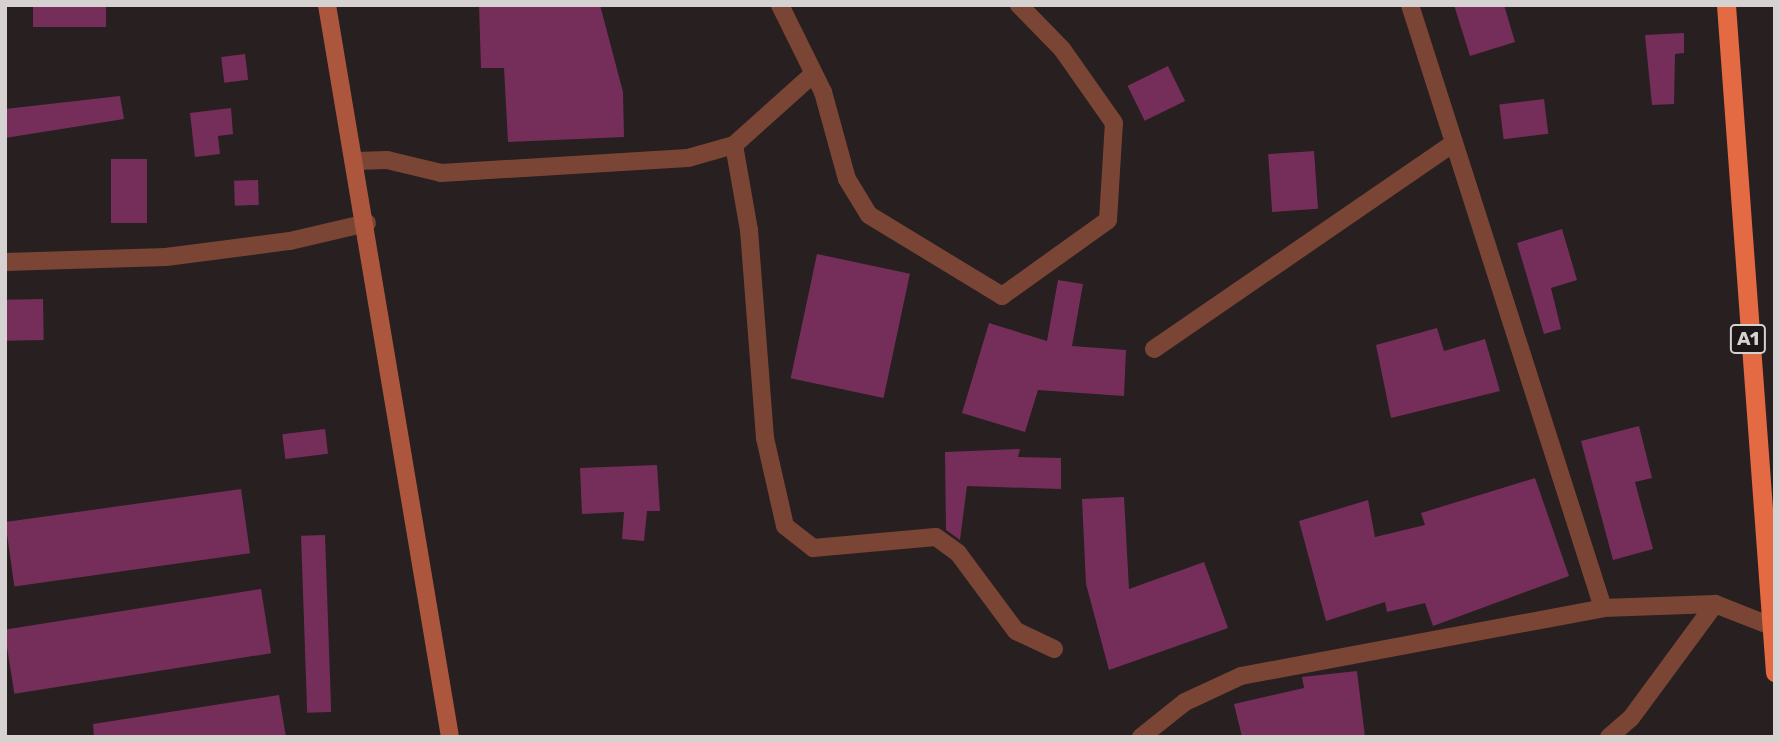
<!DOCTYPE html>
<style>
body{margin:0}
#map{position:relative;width:1780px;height:742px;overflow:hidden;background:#271f20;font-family:Rubik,sans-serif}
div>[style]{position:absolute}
.building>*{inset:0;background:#752e5a;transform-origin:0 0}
.minor>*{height:18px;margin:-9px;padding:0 9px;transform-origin:9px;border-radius:9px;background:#7b4535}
.secondary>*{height:18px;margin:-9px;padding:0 9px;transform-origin:9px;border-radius:9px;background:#ac573d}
.trunk>*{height:19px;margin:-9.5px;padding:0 9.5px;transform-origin:9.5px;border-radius:9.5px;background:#e46a44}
span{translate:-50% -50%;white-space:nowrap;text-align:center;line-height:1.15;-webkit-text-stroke:6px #1d1617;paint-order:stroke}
.shield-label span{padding:2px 5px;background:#1d1617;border:2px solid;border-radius:5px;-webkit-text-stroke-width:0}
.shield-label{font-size:19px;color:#d7d2d2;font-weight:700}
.frame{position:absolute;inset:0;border:7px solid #d7d2d2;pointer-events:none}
</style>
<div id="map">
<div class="building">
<i style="left:33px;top:5px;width:73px;height:22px"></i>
<i style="clip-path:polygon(479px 5px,600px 5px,623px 92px,624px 137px,508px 142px,504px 68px,481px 68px)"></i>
<i style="clip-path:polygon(1454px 5px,1504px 5px,1515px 42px,1470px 56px)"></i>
<i style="clip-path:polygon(1684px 33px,1684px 53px,1675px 54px,1674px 104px,1652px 105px,1645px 35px)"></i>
<i style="left:245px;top:54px;width:26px;height:24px;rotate:83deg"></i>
<i style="left:1168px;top:66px;width:39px;height:45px;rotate:64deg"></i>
<i style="clip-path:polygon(120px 96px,124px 119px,5px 138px,5px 109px)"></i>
<i style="left:1544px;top:99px;width:35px;height:45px;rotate:83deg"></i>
<i style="clip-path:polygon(231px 108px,233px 134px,218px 136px,220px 154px,195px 157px,190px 113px)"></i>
<i style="left:1314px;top:151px;width:58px;height:46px;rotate:86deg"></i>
<i style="left:111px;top:159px;width:36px;height:64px"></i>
<i style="left:258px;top:180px;width:25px;height:24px;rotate:88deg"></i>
<i style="clip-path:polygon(1562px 229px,1577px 280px,1551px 288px,1561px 329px,1544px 334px,1517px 243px)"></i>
<i style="left:817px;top:254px;width:95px;height:127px;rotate:12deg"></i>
<i style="clip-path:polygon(1058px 280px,1083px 284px,1072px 346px,1126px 350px,1124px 396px,1038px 390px,1025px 432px,962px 413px,989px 323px,1047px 341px)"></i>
<i style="left:43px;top:299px;width:41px;height:38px;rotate:89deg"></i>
<i style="clip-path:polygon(1437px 328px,1444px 351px,1485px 339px,1500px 391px,1391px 418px,1376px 345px)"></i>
<i style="clip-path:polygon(1639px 426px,1652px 478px,1635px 482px,1653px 549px,1613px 560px,1581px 441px)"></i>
<i style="left:325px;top:429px;width:25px;height:43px;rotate:83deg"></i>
<i style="clip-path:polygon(1020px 449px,1018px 457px,1061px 458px,1061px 489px,967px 486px,960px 540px,946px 530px,945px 452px)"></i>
<i style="clip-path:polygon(657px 465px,660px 511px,647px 511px,644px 541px,622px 539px,624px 512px,582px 514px,580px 468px)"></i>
<i style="clip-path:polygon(1535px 478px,1569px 576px,1433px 626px,1425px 603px,1387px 612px,1385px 602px,1326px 621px,1299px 521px,1368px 500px,1375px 537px,1425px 525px,1421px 513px)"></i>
<i style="left:241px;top:489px;width:65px;height:238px;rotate:82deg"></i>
<i style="clip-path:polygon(1124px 497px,1129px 589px,1204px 562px,1228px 628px,1109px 670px,1086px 584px,1082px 499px)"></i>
<i style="left:325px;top:535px;width:177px;height:24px;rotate:88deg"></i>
<i style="left:261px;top:589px;width:65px;height:260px;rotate:81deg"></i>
<i style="clip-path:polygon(1357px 671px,1365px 737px,1242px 737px,1234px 704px,1304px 688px,1302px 677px)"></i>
<i style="clip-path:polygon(279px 695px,286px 737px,94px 737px,93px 724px)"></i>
</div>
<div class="minor">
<i style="left:780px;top:5px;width:97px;rotate:63.7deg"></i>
<i style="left:823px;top:92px;width:90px;rotate:74.6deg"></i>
<i style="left:847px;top:179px;width:42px;rotate:58.6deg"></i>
<i style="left:869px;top:215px;width:156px;rotate:31.3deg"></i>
<i style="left:1002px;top:296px;width:130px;rotate:-35.6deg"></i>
<i style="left:1108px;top:220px;width:97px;rotate:-86.5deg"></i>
<i style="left:1114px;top:123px;width:90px;rotate:-125.1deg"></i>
<i style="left:1062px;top:49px;width:62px;rotate:-134.3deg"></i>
<i style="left:1410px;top:5px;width:633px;rotate:72.25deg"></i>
<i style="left:734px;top:145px;width:86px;rotate:80deg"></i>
<i style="left:749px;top:230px;width:209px;rotate:85.6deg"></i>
<i style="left:765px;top:438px;width:90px;rotate:77.2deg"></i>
<i style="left:785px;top:526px;width:36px;rotate:38deg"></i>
<i style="left:813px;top:548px;width:123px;rotate:-5.1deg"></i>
<i style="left:936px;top:537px;width:27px;rotate:36deg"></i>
<i style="left:958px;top:553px;width:97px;rotate:53.4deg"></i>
<i style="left:1016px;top:631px;width:42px;rotate:25.3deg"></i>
<i style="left:356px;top:161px;width:31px;rotate:-2deg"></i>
<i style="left:387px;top:160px;width:56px;rotate:13.5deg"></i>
<i style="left:441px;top:173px;width:247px;rotate:-3.5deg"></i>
<i style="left:688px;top:158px;width:48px;rotate:-15.8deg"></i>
<i style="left:734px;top:145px;width:106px;rotate:-41.9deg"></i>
<i style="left:5px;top:262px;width:161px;rotate:-1.8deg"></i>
<i style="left:166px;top:257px;width:125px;rotate:-7.4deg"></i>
<i style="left:290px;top:241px;width:79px;rotate:-13.2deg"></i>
<i style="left:1154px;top:349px;width:364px;rotate:-34.5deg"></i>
<i style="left:1141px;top:737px;width:56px;rotate:-38.5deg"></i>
<i style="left:1185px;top:702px;width:62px;rotate:-24.9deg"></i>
<i style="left:1241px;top:676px;width:368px;rotate:-10.6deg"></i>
<i style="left:1603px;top:608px;width:112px;rotate:-2deg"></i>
<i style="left:1715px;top:604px;width:60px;rotate:21.4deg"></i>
<i style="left:1609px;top:737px;width:29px;rotate:-41deg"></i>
<i style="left:1631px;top:718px;width:142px;rotate:-53.6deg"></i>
</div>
<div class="secondary">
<i style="left:327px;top:5px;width:742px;rotate:80.46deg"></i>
</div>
<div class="trunk">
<i style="left:1726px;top:5px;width:669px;rotate:85.8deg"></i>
</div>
<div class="shield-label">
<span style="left:1748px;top:339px">A1</span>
</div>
<div class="frame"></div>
</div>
